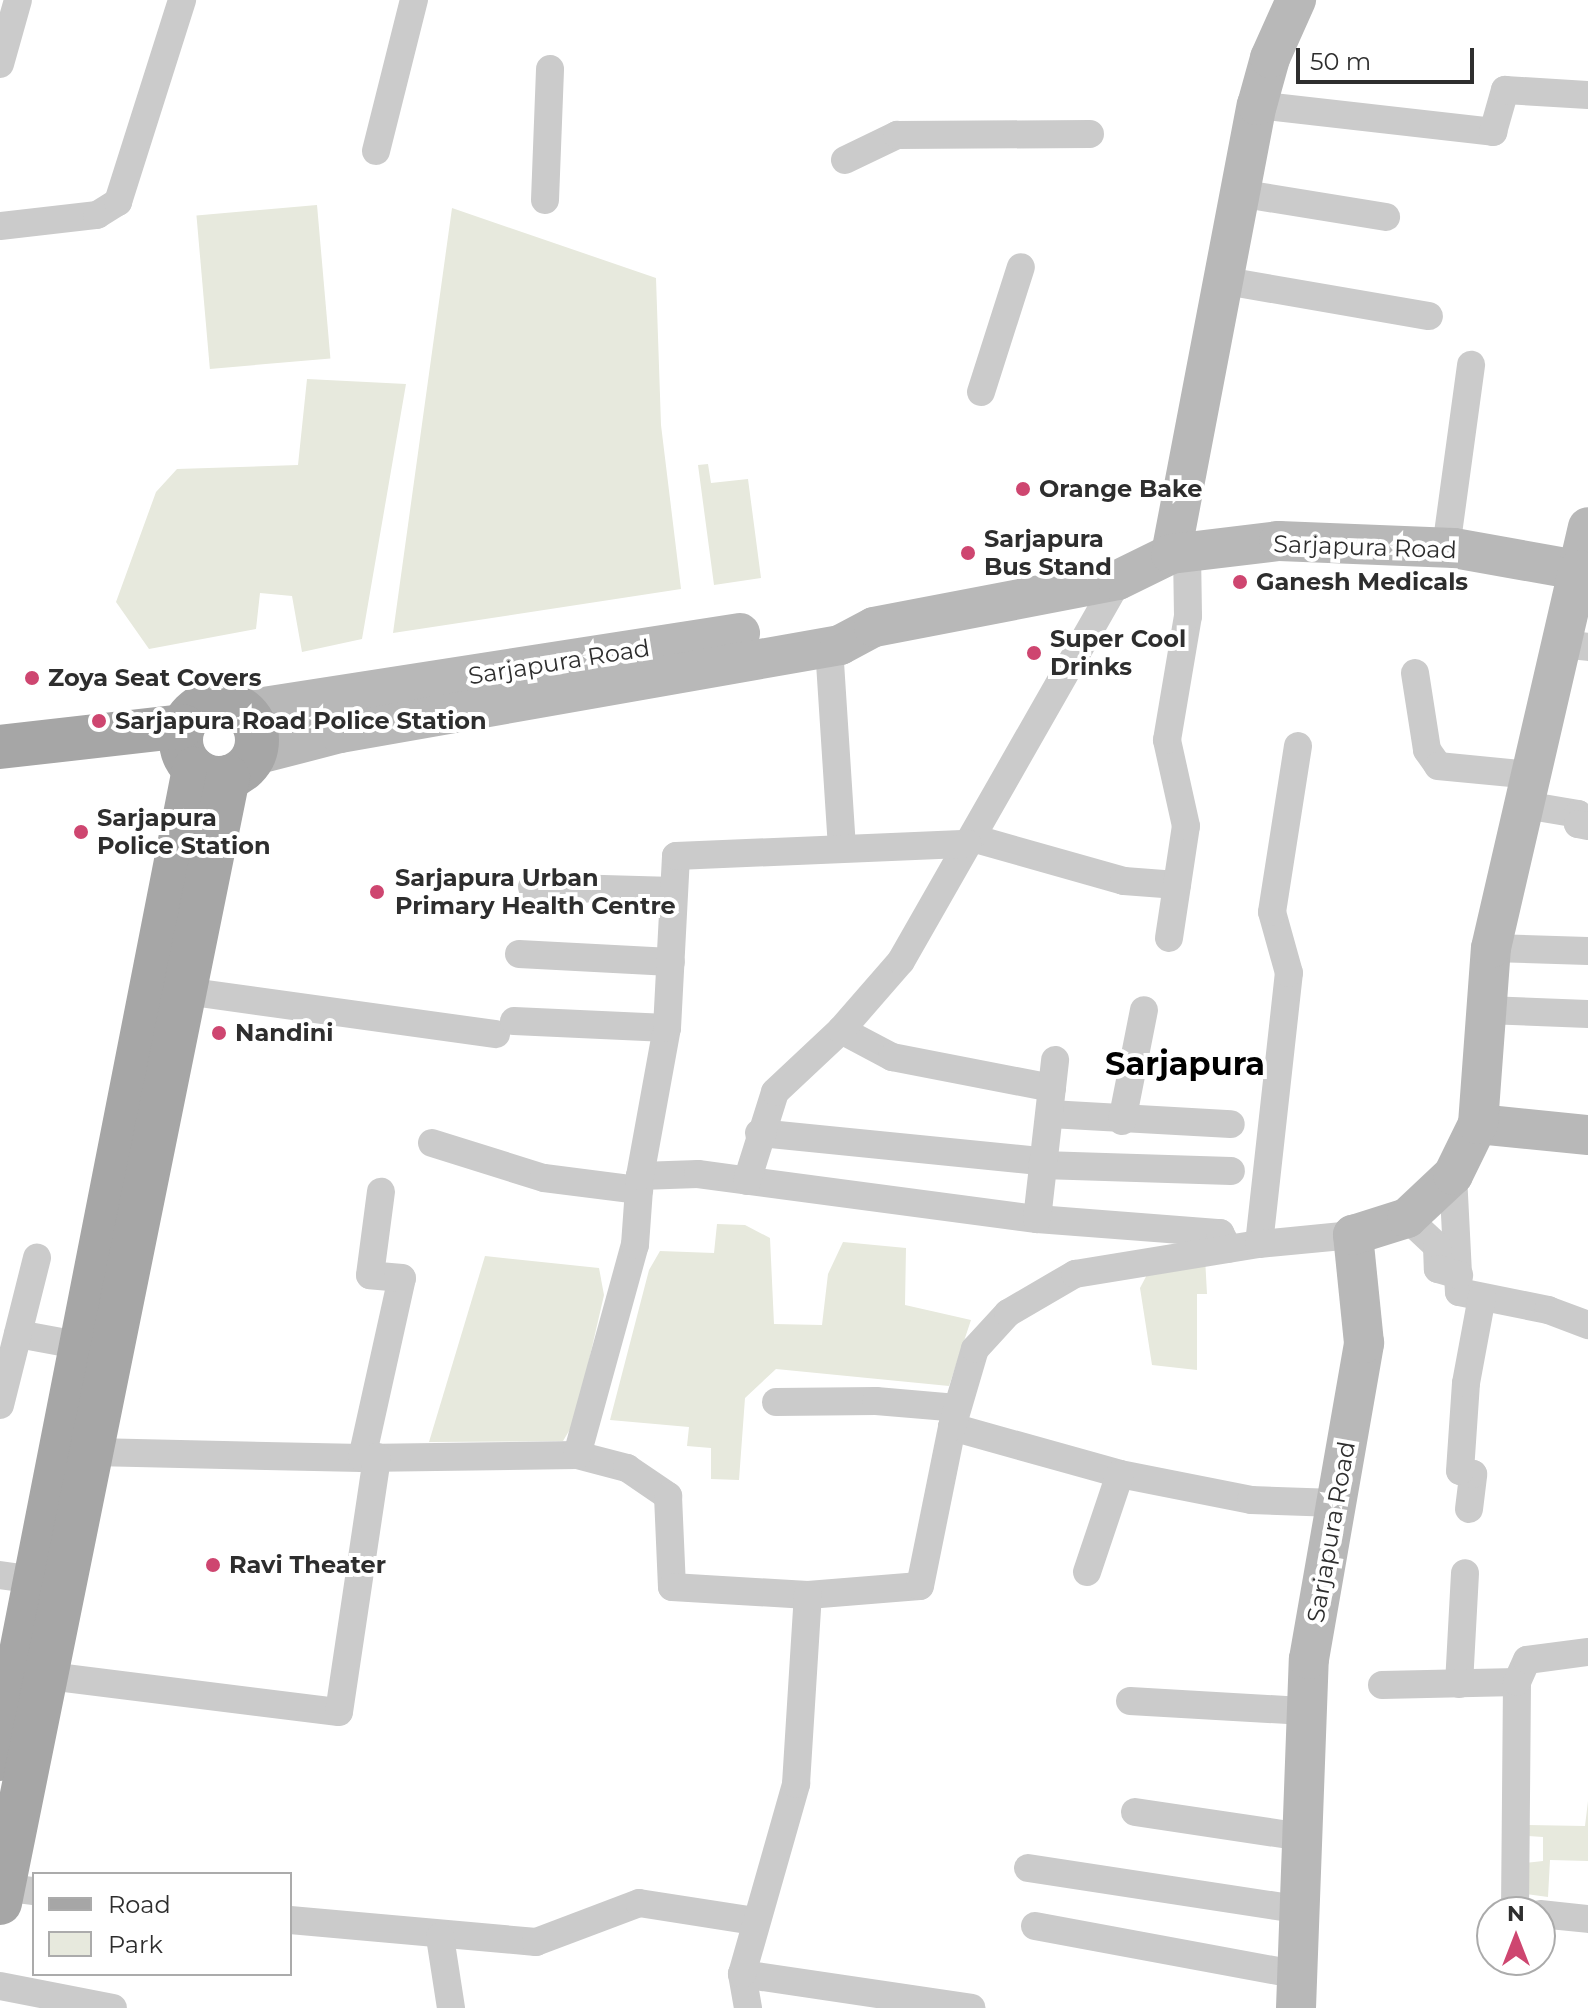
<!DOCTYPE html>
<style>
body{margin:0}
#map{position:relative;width:1588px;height:2008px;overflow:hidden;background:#fff;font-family:Montserrat,sans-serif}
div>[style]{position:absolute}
.green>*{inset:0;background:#e7e9dd;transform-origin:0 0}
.street>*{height:28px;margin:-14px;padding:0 14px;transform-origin:14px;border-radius:14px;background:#cbcbcb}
.secondary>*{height:40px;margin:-20px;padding:0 20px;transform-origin:20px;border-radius:20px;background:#b8b8b8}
.primary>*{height:44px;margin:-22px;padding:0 22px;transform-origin:22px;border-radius:22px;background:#a6a6a6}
.primary>.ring{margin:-22px;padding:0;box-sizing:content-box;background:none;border:44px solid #a6a6a6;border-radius:50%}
.dots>*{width:22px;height:22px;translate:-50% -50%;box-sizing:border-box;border:4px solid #fff;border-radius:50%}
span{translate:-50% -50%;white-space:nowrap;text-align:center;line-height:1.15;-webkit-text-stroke:8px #fff;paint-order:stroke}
.poi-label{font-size:24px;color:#2e2e2e;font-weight:700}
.left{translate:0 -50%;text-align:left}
.street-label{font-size:24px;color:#2e2e2e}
.district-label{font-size:32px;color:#000;font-weight:700}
.legend{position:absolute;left:32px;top:1872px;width:260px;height:104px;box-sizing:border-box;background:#fff;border:2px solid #ababab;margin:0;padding:10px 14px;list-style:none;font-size:24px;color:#2e2e2e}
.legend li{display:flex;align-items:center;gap:16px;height:40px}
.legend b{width:40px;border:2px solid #ababab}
.north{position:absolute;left:1476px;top:1896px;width:80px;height:80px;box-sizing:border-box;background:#fff;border:2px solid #ababab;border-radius:50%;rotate:0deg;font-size:22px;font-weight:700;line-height:32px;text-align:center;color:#2e2e2e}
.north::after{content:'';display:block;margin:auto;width:28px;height:36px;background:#ce4670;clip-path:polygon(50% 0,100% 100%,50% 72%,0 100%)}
.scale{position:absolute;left:1296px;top:48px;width:178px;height:36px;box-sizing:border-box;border:4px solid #2e2e2e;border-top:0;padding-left:10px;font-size:24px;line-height:28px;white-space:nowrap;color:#2e2e2e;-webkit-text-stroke:6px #fff;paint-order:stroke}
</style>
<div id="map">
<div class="green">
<i style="left:317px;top:205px;width:154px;height:121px;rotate:85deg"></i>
<i style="clip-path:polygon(452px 208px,656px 278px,661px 425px,681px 589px,393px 633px)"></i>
<i style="clip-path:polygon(307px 379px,406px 384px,362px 639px,302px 652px,292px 596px,260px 593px,256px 629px,149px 649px,116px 602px,156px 492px,177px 469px,298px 465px)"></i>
<i style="clip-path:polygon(708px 464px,711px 483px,748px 479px,761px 578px,714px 585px,698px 465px)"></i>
<i style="clip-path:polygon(717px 1224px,745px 1225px,770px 1238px,774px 1324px,822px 1325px,828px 1274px,843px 1242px,906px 1248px,905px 1305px,971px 1320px,949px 1386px,776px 1369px,745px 1398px,739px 1480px,711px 1479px,711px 1448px,687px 1446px,689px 1427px,610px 1420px,649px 1270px,660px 1251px,714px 1253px)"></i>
<i style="clip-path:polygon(485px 1256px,599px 1268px,604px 1295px,575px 1421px,563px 1441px,429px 1442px)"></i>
<i style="clip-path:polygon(1205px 1257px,1207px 1294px,1197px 1294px,1197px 1370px,1152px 1365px,1140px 1288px,1151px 1267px)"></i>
<i style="clip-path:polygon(1588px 1801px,1588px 1861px,1550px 1860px,1548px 1897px,1526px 1894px,1525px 1863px,1543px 1861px,1543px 1837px,1528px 1836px,1528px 1825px,1585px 1826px)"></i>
</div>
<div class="street">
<i style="left:0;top:64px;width:66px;rotate:-74.3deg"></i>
<i style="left:1257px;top:105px;width:238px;rotate:6.5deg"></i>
<i style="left:1493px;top:132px;width:44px;rotate:-74.1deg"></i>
<i style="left:1505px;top:90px;width:83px;rotate:3.4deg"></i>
<i style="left:376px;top:151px;width:156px;rotate:-75.9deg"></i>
<i style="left:845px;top:160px;width:58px;rotate:-25.7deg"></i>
<i style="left:897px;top:135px;width:193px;rotate:-0.3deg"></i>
<i style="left:1238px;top:193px;width:150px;rotate:9.2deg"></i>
<i style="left:545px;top:200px;width:131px;rotate:-87.8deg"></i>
<i style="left:0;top:226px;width:98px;rotate:-6.5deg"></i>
<i style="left:97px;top:215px;width:25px;rotate:-32deg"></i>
<i style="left:118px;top:202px;width:212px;rotate:-72.4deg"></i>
<i style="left:1220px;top:280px;width:212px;rotate:9.8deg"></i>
<i style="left:981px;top:392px;width:131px;rotate:-72.3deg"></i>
<i style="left:1446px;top:548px;width:185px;rotate:-82.2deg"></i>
<i style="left:1560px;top:644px;width:28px;rotate:6deg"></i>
<i style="left:829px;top:647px;width:201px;rotate:86.3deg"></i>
<i style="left:1415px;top:673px;width:78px;rotate:81.1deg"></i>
<i style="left:1427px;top:750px;width:19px;rotate:55deg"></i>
<i style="left:1438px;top:766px;width:93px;rotate:5.5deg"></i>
<i style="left:1525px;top:805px;width:54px;rotate:9.6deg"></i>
<i style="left:1578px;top:814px;width:10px;rotate:90deg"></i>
<i style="left:1578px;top:824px;width:10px;rotate:11deg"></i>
<i style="left:972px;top:838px;width:158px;rotate:15.8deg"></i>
<i style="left:1124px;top:881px;width:53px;rotate:4.3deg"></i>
<i style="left:532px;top:887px;width:142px;rotate:1.6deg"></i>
<i style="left:1169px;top:938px;width:113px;rotate:-81.4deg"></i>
<i style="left:1186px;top:826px;width:88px;rotate:-102.5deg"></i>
<i style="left:1167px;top:740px;width:126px;rotate:-80.4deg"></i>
<i style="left:1188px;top:616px;width:64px;rotate:-90.9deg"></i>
<i style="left:1491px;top:948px;width:97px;rotate:1.8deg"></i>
<i style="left:519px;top:954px;width:152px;rotate:3deg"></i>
<i style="left:185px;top:991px;width:314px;rotate:7.9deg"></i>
<i style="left:1485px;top:1010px;width:103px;rotate:2.2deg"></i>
<i style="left:514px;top:1021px;width:153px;rotate:2.6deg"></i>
<i style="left:841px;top:1030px;width:58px;rotate:27.9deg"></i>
<i style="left:892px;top:1057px;width:163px;rotate:11deg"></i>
<i style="left:1050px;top:1114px;width:181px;rotate:3.2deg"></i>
<i style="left:1122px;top:1121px;width:113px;rotate:-78.8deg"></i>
<i style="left:759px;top:1133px;width:284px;rotate:5.7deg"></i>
<i style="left:432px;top:1143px;width:117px;rotate:17.4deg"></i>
<i style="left:544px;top:1178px;width:96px;rotate:7.2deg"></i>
<i style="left:1042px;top:1165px;width:189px;rotate:1.8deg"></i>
<i style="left:1453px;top:1175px;width:117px;rotate:87.1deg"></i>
<i style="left:1459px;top:1292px;width:91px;rotate:11.4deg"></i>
<i style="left:1548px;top:1310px;width:43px;rotate:20.6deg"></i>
<i style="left:640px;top:1176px;width:58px;rotate:-2deg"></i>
<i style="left:698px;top:1174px;width:342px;rotate:7.6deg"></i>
<i style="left:1037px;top:1219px;width:184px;rotate:4.4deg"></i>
<i style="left:1220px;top:1233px;width:18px;rotate:61deg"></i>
<i style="left:747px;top:1181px;width:93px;rotate:-72.5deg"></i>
<i style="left:775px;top:1092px;width:91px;rotate:-43.2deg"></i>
<i style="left:841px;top:1030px;width:91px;rotate:-49deg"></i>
<i style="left:901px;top:961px;width:438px;rotate:-60.3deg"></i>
<i style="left:1407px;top:1218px;width:41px;rotate:43deg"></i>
<i style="left:1437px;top:1246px;width:23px;rotate:88deg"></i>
<i style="left:1438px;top:1269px;width:22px;rotate:16deg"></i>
<i style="left:1037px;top:1219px;width:160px;rotate:-83.5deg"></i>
<i style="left:1259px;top:1244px;width:273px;rotate:-83.7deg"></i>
<i style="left:1289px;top:973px;width:63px;rotate:-105.6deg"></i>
<i style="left:1272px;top:912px;width:168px;rotate:-81.1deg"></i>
<i style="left:18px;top:1334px;width:66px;rotate:10.5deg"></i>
<i style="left:776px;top:1402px;width:100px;rotate:-0.6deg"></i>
<i style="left:876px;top:1401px;width:81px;rotate:4.9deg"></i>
<i style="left:0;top:1405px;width:152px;rotate:-75.9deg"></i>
<i style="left:952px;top:1427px;width:174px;rotate:15.6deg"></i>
<i style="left:1120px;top:1474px;width:134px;rotate:11.2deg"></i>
<i style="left:1251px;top:1500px;width:85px;rotate:2deg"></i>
<i style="left:93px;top:1452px;width:269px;rotate:1.3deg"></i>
<i style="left:362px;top:1458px;width:215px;rotate:-0.8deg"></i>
<i style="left:577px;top:1455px;width:52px;rotate:14.6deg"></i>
<i style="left:627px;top:1468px;width:50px;rotate:34.3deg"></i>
<i style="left:668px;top:1496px;width:91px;rotate:87.5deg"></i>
<i style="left:672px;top:1587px;width:136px;rotate:3.4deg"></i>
<i style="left:808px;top:1595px;width:112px;rotate:-4.6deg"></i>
<i style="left:920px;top:1586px;width:162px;rotate:-78.6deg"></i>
<i style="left:952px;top:1427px;width:81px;rotate:-73.6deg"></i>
<i style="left:975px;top:1349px;width:49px;rotate:-47.5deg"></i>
<i style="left:1008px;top:1313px;width:78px;rotate:-30.2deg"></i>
<i style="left:1075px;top:1274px;width:186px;rotate:-9.3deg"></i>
<i style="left:1259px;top:1244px;width:94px;rotate:-5.5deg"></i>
<i style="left:577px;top:1455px;width:218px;rotate:-74.6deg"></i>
<i style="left:635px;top:1245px;width:69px;rotate:-85.9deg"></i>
<i style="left:640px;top:1176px;width:150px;rotate:-79.7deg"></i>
<i style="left:667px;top:1028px;width:172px;rotate:-87deg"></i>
<i style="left:676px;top:856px;width:292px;rotate:-2.4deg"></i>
<i style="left:362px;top:1458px;width:184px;rotate:-77.5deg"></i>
<i style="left:402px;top:1278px;width:32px;rotate:-175deg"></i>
<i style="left:370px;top:1275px;width:84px;rotate:-82.5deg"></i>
<i style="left:1469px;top:1509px;width:35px;rotate:-83deg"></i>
<i style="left:1473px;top:1474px;width:13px;rotate:-167deg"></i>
<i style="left:1460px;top:1471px;width:88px;rotate:-86.1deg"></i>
<i style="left:1466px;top:1383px;width:87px;rotate:-79.5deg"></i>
<i style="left:1087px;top:1572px;width:103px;rotate:-71.4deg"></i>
<i style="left:0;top:1575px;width:36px;rotate:8deg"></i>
<i style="left:49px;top:1676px;width:292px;rotate:7.1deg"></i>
<i style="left:339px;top:1712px;width:258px;rotate:-81.5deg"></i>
<i style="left:1459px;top:1684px;width:111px;rotate:-86.9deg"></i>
<i style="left:1382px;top:1685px;width:135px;rotate:-1.3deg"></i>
<i style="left:1130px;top:1701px;width:176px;rotate:3.3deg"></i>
<i style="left:1135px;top:1812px;width:169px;rotate:8.5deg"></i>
<i style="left:1028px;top:1868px;width:276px;rotate:8.7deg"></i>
<i style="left:0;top:1887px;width:34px;rotate:7deg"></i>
<i style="left:1527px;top:1912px;width:12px;rotate:-175deg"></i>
<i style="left:1515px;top:1911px;width:229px;rotate:-89.5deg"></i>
<i style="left:1517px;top:1682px;width:24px;rotate:-66deg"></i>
<i style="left:1527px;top:1660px;width:62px;rotate:-7.5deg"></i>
<i style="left:1540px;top:1914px;width:48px;rotate:5.9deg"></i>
<i style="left:290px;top:1920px;width:247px;rotate:5.1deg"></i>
<i style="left:536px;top:1942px;width:110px;rotate:-20.7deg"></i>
<i style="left:639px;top:1903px;width:116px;rotate:8.9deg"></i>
<i style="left:1035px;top:1926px;width:264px;rotate:10.5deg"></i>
<i style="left:440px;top:1937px;width:72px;rotate:81.2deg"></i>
<i style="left:742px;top:1974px;width:232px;rotate:8.4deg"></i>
<i style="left:0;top:1986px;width:115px;rotate:11deg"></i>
<i style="left:748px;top:2008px;width:35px;rotate:-100deg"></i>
<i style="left:742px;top:1974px;width:198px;rotate:-74.1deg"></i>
<i style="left:796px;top:1784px;width:189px;rotate:-86.4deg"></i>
</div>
<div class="secondary">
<i style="left:1171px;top:554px;width:457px;rotate:-79.2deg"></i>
<i style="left:1257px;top:105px;width:49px;rotate:-74.5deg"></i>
<i style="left:1270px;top:58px;width:64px;rotate:-65.9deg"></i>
<i style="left:244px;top:710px;width:502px;rotate:-8.82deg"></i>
<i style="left:255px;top:755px;width:88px;rotate:-14.5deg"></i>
<i style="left:340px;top:733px;width:508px;rotate:-9.98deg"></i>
<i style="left:840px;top:645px;width:38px;rotate:-28deg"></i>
<i style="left:874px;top:627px;width:248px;rotate:-10.9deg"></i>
<i style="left:1118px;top:580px;width:59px;rotate:-26.1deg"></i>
<i style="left:1171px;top:554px;width:109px;rotate:-6.9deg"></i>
<i style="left:1279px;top:541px;width:175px;rotate:2.3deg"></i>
<i style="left:1454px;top:548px;width:126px;rotate:10.1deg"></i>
<i style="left:1578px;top:570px;width:44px;rotate:-76.9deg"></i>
<i style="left:1478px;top:1124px;width:111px;rotate:5.7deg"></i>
<i style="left:1296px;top:2008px;width:349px;rotate:-87.9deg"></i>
<i style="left:1309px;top:1659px;width:321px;rotate:-80.1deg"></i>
<i style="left:1364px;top:1343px;width:109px;rotate:-95.8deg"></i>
<i style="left:1353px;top:1235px;width:57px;rotate:-17.5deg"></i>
<i style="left:1407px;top:1218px;width:63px;rotate:-43.1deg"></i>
<i style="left:1453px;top:1175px;width:57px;rotate:-63.9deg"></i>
<i style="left:1478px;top:1124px;width:176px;rotate:-85.8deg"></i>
<i style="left:1491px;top:948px;width:388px;rotate:-77deg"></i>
</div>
<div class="primary">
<i class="ring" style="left:181px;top:702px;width:32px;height:32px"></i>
<i style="left:0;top:747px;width:184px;rotate:-6.5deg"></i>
<i style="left:0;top:1759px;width:1009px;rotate:-78.91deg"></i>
<i style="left:0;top:1903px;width:1149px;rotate:-78.55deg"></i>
</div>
<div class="dots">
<i style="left:1023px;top:489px;background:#ce4670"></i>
<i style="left:968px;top:553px;background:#ce4670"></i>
<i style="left:1240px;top:582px;background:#ce4670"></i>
<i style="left:1034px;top:653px;background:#ce4670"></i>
<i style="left:32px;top:678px;background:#ce4670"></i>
<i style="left:99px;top:721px;background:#ce4670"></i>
<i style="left:81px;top:832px;background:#ce4670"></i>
<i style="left:377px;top:892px;background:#ce4670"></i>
<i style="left:219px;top:1033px;background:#ce4670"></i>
<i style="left:213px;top:1565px;background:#ce4670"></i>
</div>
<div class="poi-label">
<span class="left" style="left:1039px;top:489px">Orange Bake</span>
<span class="left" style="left:984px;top:553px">Sarjapura<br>Bus Stand</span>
<span class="left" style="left:1256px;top:582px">Ganesh Medicals</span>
<span class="left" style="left:1050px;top:653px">Super Cool<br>Drinks</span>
<span class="left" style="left:48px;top:678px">Zoya Seat Covers</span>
<span class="left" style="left:115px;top:721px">Sarjapura Road Police Station</span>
<span class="left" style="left:97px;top:832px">Sarjapura<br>Police Station</span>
<span class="left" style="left:395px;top:892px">Sarjapura Urban<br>Primary Health Centre</span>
<span class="left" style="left:235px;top:1033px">Nandini</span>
<span class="left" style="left:229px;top:1565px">Ravi Theater</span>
</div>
<div class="street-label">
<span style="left:1365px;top:547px;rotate:2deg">Sarjapura Road</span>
<span style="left:559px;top:662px;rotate:-9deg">Sarjapura Road</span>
<span style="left:1331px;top:1532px;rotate:-80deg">Sarjapura Road</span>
</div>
<div class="district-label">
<span style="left:1185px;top:1064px">Sarjapura</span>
</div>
<ul class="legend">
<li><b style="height:10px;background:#a6a6a6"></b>Road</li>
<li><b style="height:22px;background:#e7e9dd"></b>Park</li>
</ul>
<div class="north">N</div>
<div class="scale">50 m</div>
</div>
